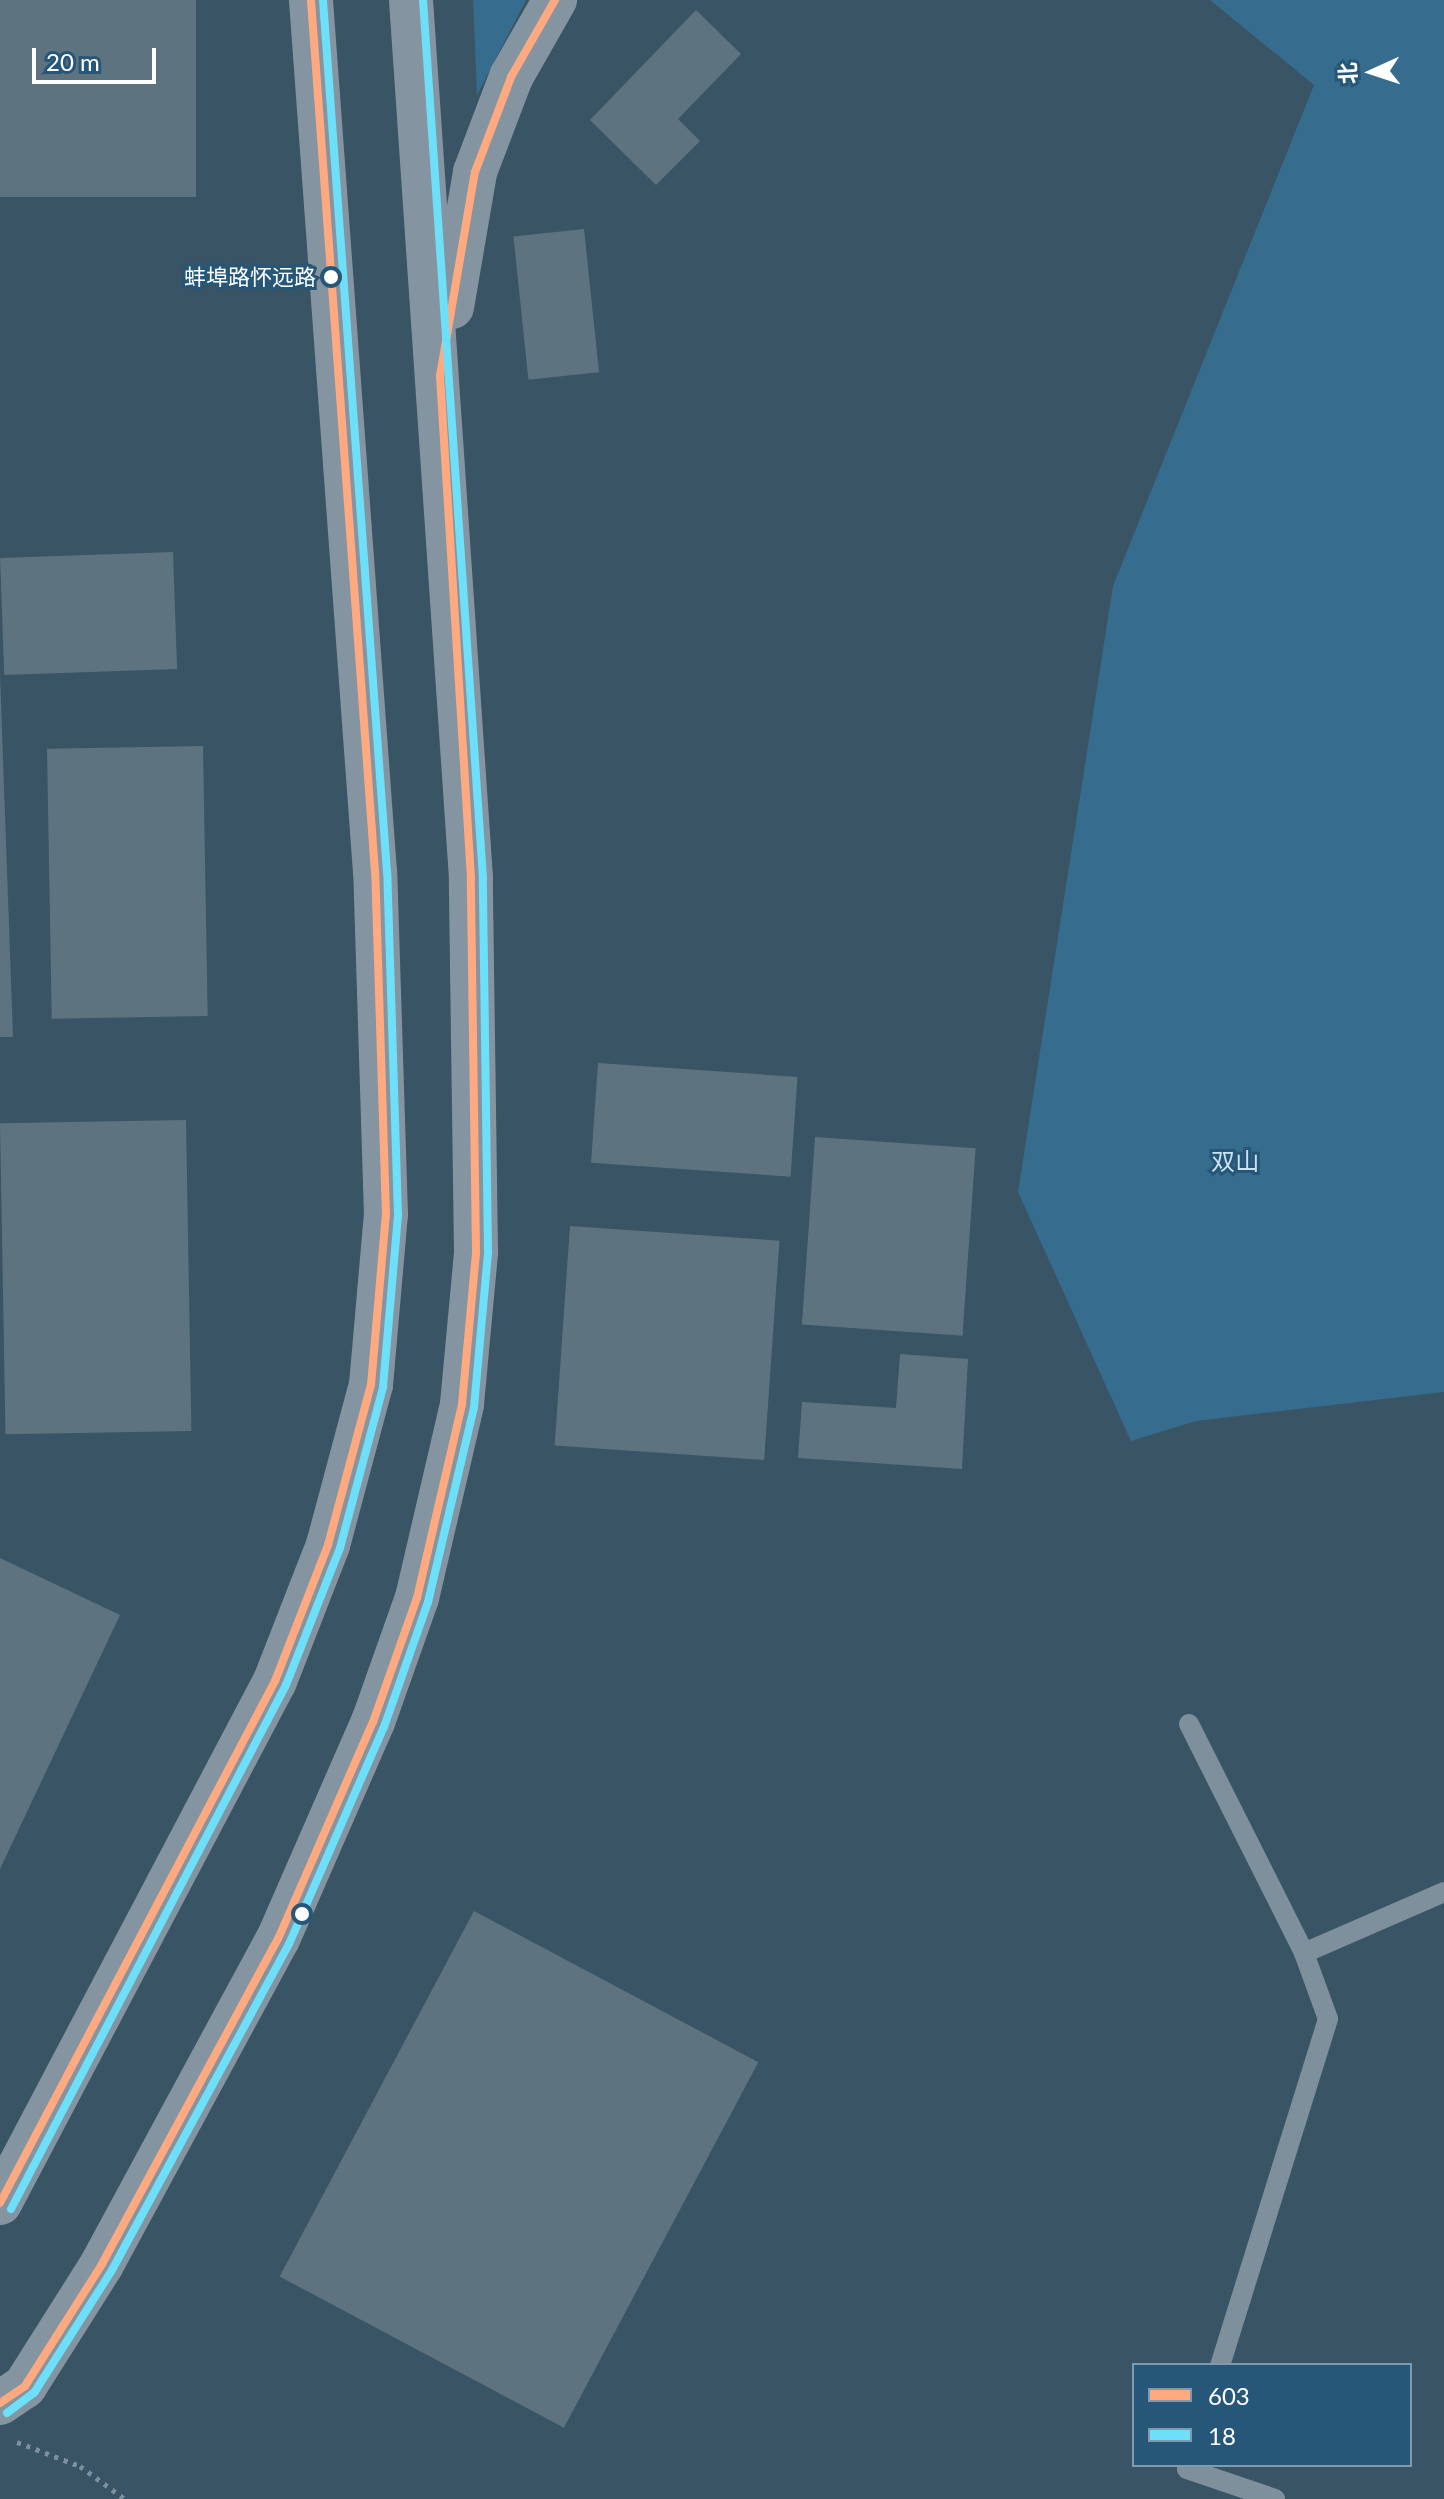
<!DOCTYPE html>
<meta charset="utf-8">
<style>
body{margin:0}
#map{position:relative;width:1444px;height:2499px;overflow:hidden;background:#395465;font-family:Lato,"Noto Sans SC",sans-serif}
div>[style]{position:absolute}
.green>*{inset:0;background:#366c8e}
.building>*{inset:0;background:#5e7380;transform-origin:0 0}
.path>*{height:5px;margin-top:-2.5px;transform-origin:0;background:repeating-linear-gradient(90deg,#7d909c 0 4px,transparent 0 10px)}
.lane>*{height:20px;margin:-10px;padding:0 10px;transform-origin:10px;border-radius:10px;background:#7d909c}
.secondary>*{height:44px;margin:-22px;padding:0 22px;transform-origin:22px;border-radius:22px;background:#8495a1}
.bus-1>*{height:8px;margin:-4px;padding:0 4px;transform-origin:4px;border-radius:4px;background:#ffa980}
.bus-2>*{height:8px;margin:-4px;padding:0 4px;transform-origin:4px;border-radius:4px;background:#6ddff8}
.dots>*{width:22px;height:22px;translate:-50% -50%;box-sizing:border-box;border:4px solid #265778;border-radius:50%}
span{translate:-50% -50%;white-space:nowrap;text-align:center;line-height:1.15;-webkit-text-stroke:6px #265778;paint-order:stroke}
.bus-label{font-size:22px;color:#fff}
.right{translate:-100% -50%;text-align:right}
.park-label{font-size:24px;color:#cae3f3}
.legend{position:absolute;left:1132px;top:2363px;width:280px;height:104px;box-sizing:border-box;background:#265778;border:2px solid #7d9aae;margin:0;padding:10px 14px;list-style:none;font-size:24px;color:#fff}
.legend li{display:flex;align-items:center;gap:16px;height:40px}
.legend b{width:40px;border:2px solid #7d9aae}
.north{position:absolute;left:1332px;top:32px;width:80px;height:80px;-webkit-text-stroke:6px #265778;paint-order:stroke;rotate:267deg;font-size:22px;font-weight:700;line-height:32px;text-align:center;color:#fff}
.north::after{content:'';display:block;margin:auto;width:28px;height:36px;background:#fff;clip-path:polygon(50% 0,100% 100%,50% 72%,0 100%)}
.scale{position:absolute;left:32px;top:48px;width:124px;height:36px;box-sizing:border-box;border:4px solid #fff;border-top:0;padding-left:10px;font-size:24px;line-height:28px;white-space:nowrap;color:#fff;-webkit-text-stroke:6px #265778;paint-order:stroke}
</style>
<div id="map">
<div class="green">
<i style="clip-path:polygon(473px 0,526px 0,477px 95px)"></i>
<i style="clip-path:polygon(1210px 0,1444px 0,1444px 1392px,1196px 1421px,1131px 1441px,1018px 1192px,1113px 586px,1314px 85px)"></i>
</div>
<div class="building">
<i style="left:0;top:0;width:196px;height:197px"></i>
<i style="clip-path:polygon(696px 10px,741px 54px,678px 119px,700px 141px,656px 185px,590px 120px)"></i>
<i style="left:584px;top:229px;width:144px;height:71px;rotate:84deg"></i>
<i style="left:173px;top:552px;width:117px;height:173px;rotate:88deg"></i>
<i style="clip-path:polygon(0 674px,13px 1037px,0 1037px)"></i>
<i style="left:203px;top:746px;width:270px;height:156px;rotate:89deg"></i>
<i style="left:598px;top:1063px;width:200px;height:100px;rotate:4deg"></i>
<i style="left:186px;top:1120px;width:311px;height:186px;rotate:89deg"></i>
<i style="left:815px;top:1137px;width:161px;height:188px;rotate:4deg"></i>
<i style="left:570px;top:1226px;width:210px;height:220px;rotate:4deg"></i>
<i style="clip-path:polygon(900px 1354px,968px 1359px,962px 1469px,798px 1458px,802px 1402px,896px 1408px)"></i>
<i style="clip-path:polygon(0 1558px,120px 1615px,0 1869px)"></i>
<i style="left:474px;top:1911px;width:322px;height:414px;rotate:28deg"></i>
</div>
<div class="path">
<i style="left:17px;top:2442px;width:67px;rotate:20.9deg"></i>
<i style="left:80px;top:2466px;width:56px;rotate:36.3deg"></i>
</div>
<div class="lane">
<i style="left:1189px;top:1724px;width:256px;rotate:63.3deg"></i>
<i style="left:1304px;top:1953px;width:70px;rotate:70deg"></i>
<i style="left:1328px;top:2019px;width:362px;rotate:107.3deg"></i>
<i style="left:1304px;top:1953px;width:153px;rotate:-23.5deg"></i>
<i style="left:1188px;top:2465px;width:4px;rotate:104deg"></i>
<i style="left:1187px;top:2469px;width:93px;rotate:18.8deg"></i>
</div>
<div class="secondary">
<i style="left:452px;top:307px;width:137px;rotate:-80.3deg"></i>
<i style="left:475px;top:172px;width:102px;rotate:-69.2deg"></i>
<i style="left:511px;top:77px;width:89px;rotate:-60.3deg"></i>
<i style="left:0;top:2203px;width:590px;rotate:-62.22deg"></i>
<i style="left:275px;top:1681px;width:146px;rotate:-68.7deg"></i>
<i style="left:328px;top:1545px;width:166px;rotate:-75deg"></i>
<i style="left:371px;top:1385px;width:171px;rotate:-85deg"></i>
<i style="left:386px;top:1215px;width:343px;rotate:-91.8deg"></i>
<i style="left:375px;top:872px;width:874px;rotate:-94.2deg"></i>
<i style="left:0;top:2403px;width:30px;rotate:-34deg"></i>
<i style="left:25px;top:2386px;width:144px;rotate:-57.7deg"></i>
<i style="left:102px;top:2264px;width:370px;rotate:-61.6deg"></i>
<i style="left:278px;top:1939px;width:237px;rotate:-66.4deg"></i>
<i style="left:373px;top:1722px;width:132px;rotate:-70.5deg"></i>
<i style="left:417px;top:1598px;width:199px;rotate:-76.9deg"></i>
<i style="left:462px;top:1404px;width:153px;rotate:-84.7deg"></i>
<i style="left:476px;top:1252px;width:374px;rotate:-90.8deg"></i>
<i style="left:471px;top:878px;width:880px;rotate:-93.91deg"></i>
</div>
<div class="bus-1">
<i style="left:0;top:2203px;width:590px;rotate:-62.22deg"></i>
<i style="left:275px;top:1681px;width:146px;rotate:-68.7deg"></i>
<i style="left:328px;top:1545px;width:166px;rotate:-75deg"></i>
<i style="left:371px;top:1385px;width:171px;rotate:-85deg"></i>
<i style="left:386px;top:1215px;width:343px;rotate:-91.8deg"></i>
<i style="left:375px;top:872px;width:874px;rotate:-94.2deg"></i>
<i style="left:0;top:2403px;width:30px;rotate:-34deg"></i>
<i style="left:25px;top:2386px;width:144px;rotate:-57.7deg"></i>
<i style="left:102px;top:2264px;width:370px;rotate:-61.6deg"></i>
<i style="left:278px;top:1939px;width:237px;rotate:-66.4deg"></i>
<i style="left:373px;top:1722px;width:132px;rotate:-70.5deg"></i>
<i style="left:417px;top:1598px;width:199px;rotate:-76.9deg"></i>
<i style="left:462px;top:1404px;width:153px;rotate:-84.7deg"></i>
<i style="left:476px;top:1252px;width:374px;rotate:-90.8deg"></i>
<i style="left:471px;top:878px;width:503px;rotate:-93.53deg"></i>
<i style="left:440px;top:376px;width:207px;rotate:-80.3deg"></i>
<i style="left:475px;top:172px;width:102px;rotate:-69.2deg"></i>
<i style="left:511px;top:77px;width:89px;rotate:-60.3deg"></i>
</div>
<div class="bus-2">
<i style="left:11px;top:2209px;width:592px;rotate:-62.31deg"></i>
<i style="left:286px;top:1685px;width:147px;rotate:-68.5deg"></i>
<i style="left:340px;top:1548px;width:167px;rotate:-75deg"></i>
<i style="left:383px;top:1387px;width:173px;rotate:-85deg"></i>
<i style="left:398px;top:1215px;width:343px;rotate:-91.8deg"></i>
<i style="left:387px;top:872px;width:874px;rotate:-94.2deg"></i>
<i style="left:7px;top:2413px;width:34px;rotate:-37deg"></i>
<i style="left:34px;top:2393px;width:146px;rotate:-57.6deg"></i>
<i style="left:112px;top:2270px;width:371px;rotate:-61.5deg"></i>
<i style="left:289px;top:1944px;width:237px;rotate:-66.4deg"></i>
<i style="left:384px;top:1727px;width:133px;rotate:-70.6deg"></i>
<i style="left:428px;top:1602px;width:200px;rotate:-76.7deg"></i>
<i style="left:474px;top:1407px;width:156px;rotate:-84.8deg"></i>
<i style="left:488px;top:1252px;width:374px;rotate:-90.8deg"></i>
<i style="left:483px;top:878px;width:880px;rotate:-93.91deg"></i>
</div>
<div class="dots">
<i style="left:331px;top:277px;background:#fff"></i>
<i style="left:302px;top:1914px;background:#fff"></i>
</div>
<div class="bus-label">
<span class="right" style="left:316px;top:277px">蚌埠路怀远路</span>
</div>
<div class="park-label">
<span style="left:1235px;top:1161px">双山</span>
</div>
<ul class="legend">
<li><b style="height:10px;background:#ffa980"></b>603</li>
<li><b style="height:10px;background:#6ddff8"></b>18</li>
</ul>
<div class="north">北</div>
<div class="scale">20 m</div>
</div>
